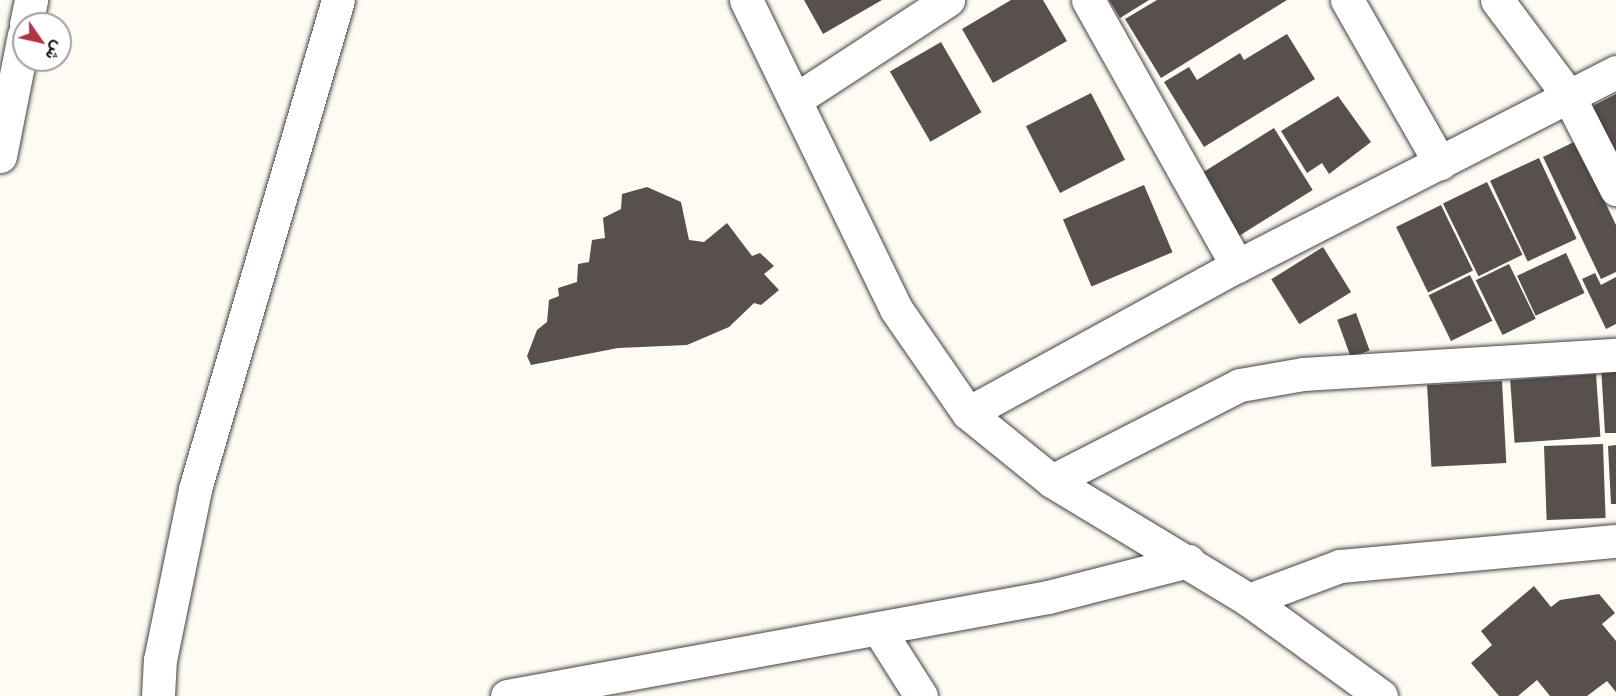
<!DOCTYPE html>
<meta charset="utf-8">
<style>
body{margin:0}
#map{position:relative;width:1616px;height:696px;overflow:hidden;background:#fefbf3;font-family:"Noto Serif",Vazirmatn,serif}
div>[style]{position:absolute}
.building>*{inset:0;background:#57504c;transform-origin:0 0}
.roads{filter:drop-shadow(0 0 2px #424242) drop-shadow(0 0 2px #424242)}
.minor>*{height:33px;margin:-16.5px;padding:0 16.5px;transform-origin:16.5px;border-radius:16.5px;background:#fff}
.tertiary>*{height:33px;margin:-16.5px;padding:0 16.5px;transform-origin:16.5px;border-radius:16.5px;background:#fff}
span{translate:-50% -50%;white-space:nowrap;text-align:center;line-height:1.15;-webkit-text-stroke:6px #fff;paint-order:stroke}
.north{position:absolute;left:12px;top:12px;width:60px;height:60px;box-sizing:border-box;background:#fff;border:2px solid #9f9f9f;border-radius:50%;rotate:124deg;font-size:16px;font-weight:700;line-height:24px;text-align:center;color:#0f0f0f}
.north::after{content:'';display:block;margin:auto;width:21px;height:27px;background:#b33341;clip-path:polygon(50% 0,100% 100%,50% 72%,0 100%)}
</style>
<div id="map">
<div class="building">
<i style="clip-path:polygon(804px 0,882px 0,823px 34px)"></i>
<i style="clip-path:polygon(1011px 0,1043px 0,1067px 41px,993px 83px,962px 29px)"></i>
<i style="clip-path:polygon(1109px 0,1149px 0,1120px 18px)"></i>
<i style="clip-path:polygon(1157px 0,1287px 0,1161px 78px,1125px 19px)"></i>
<i style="clip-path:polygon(1287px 34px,1315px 79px,1204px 147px,1164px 82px,1189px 67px,1197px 80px,1240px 53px,1244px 60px)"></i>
<i style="left:941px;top:42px;width:81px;height:59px;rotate:60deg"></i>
<i style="left:1091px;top:93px;width:75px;height:73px;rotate:63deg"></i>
<i style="clip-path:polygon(1616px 94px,1616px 165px,1585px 110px)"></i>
<i style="clip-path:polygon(1338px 96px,1371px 142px,1329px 174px,1322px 163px,1307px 173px,1281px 131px)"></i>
<i style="left:1274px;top:128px;width:73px;height:93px;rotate:58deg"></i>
<i style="clip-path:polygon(1576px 141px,1616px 225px,1616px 272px,1601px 279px,1543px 157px)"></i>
<i style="left:1539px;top:158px;width:89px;height:54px;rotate:65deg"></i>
<i style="left:1487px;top:182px;width:81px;height:49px;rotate:64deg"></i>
<i style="left:1144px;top:185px;width:73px;height:88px;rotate:67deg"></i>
<i style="clip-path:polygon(647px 187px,681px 202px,689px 240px,704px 242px,727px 223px,752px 256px,760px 253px,774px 266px,764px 274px,779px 290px,761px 305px,754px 303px,729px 327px,687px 345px,618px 348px,531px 365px,527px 356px,537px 330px,547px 322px,549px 300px,559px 296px,558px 288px,577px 282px,578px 264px,589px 262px,592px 240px,605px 238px,603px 218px,621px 209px,622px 194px)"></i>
<i style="left:1441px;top:205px;width:73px;height:50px;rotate:64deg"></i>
<i style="left:1323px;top:247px;width:53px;height:61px;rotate:58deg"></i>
<i style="left:1566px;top:253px;width:44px;height:54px;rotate:65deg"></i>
<i style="left:1509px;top:264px;width:61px;height:37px;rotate:64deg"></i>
<i style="clip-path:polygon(1595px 273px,1601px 285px,1616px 277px,1616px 324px,1606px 329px,1582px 279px)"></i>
<i style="left:1470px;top:275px;width:51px;height:46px;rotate:64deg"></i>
<i style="left:1356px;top:313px;width:40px;height:20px;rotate:70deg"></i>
<i style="clip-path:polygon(1616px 365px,1616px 433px,1605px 433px,1601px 366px)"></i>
<i style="left:1596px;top:374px;width:63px;height:86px;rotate:86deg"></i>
<i style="left:1502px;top:381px;width:82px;height:75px;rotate:87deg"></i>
<i style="left:1603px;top:444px;width:74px;height:59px;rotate:88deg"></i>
<i style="clip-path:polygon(1616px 445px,1616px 504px,1611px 504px,1608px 446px)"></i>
<i style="clip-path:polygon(1534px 586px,1551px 607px,1560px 600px,1599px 594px,1615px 613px,1602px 624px,1616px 641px,1616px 692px,1607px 681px,1587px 696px,1550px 696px,1537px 680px,1518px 696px,1499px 696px,1471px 663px,1492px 645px,1481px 631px)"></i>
</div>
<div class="roads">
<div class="minor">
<i style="left:1088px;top:0;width:305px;rotate:60.7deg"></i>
<i style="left:1347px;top:0;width:188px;rotate:60.3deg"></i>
<i style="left:1497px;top:0;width:119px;rotate:53.2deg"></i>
<i style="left:1568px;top:95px;width:106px;rotate:62.9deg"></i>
<i style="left:26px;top:24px;width:25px;rotate:-78deg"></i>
<i style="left:795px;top:100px;width:183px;rotate:-33.2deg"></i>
<i style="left:0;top:156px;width:123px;rotate:-78.8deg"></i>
<i style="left:968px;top:413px;width:307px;rotate:-28.7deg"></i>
<i style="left:1237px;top:266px;width:426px;rotate:-27.1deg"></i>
<i style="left:1052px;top:481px;width:211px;rotate:-27.1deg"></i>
<i style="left:1240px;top:385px;width:64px;rotate:-9.9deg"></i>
<i style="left:1303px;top:374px;width:314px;rotate:-3.5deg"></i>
<i style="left:1249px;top:600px;width:97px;rotate:-20.5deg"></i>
<i style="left:1340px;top:566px;width:277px;rotate:-5.2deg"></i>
<i style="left:879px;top:630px;width:78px;rotate:57.5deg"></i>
<i style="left:158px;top:696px;width:36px;rotate:-87deg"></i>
<i style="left:160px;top:660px;width:175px;rotate:-78.4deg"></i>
<i style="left:195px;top:489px;width:509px;rotate:-73.7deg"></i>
<i style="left:507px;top:696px;width:550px;rotate:-10.37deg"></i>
<i style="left:1048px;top:597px;width:145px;rotate:-14.4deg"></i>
</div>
<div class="tertiary">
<i style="left:746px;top:0;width:343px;rotate:64.1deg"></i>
<i style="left:896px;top:309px;width:126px;rotate:55.3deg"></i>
<i style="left:968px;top:413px;width:108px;rotate:39deg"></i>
<i style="left:1052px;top:481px;width:230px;rotate:31.1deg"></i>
<i style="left:1249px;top:600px;width:163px;rotate:36deg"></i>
</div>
</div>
<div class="north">ش</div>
</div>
